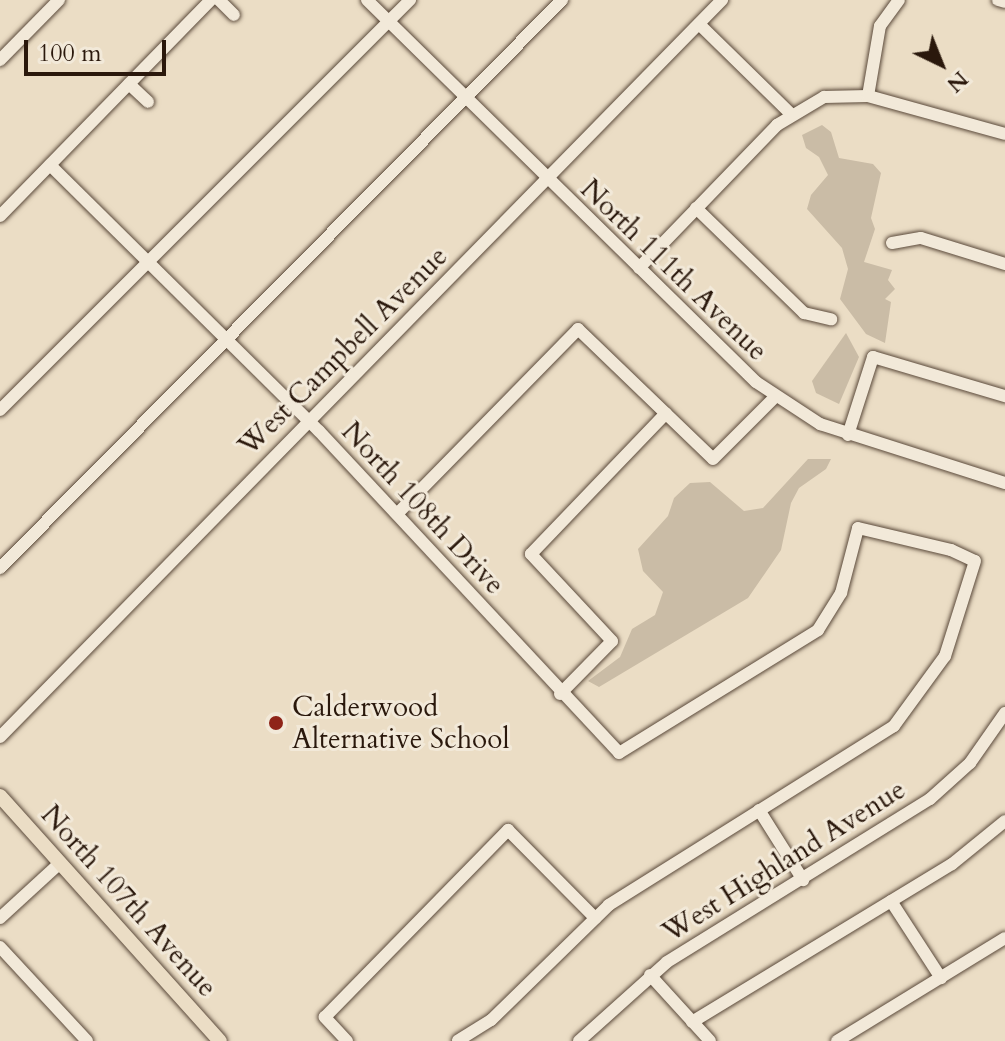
<!DOCTYPE html>
<style>
body{margin:0}
#map{position:relative;width:1005px;height:1041px;overflow:hidden;background:#ebddc5;font-family:Cardo,serif}
div>[style]{position:absolute}
.green>*{inset:0;background:#cabca6}
.roads{filter:drop-shadow(0 0 2px #5a493a) drop-shadow(0 0 2px #5a493a)}
.minor>*{height:12px;margin:-6px;padding:0 6px;transform-origin:6px;border-radius:6px;background:#f2e9d9}
.major>*{height:14px;margin:-7px;padding:0 7px;transform-origin:7px;border-radius:7px;background:#ebddc5}
.dots>*{width:22px;height:22px;translate:-50% -50%;box-sizing:border-box;border:4px solid #f2e9d9;border-radius:50%}
span{translate:-50% -50%;white-space:nowrap;text-align:center;line-height:1.15;-webkit-text-stroke:6px #f2e9d9;paint-order:stroke}
.street-label{font-size:28px;color:#2a180c}
.poi-label{font-size:28px;color:#2a180c}
.left{translate:0 -50%;text-align:left}
.north{position:absolute;left:901px;top:24px;width:80px;height:80px;-webkit-text-stroke:6px #f2e9d9;paint-order:stroke;rotate:137deg;font-size:22px;font-weight:700;line-height:32px;text-align:center;color:#2a180c}
.north::after{content:'';display:block;margin:auto;width:28px;height:36px;background:#2a180c;clip-path:polygon(50% 0,100% 100%,50% 72%,0 100%)}
.scale{position:absolute;left:24px;top:40px;width:142px;height:36px;box-sizing:border-box;border:4px solid #2a180c;border-top:0;padding-left:10px;font-size:24px;line-height:28px;white-space:nowrap;color:#2a180c;-webkit-text-stroke:6px #f2e9d9;paint-order:stroke}
</style>
<div id="map">
<div class="green">
<i style="clip-path:polygon(822px 125px,831px 132px,839px 158px,873px 164px,881px 173px,871px 218px,875px 229px,864px 262px,892px 270px,888px 280px,895px 289px,885px 299px,891px 302px,885px 343px,866px 334px,840px 299px,848px 269px,842px 248px,807px 209px,811px 195px,828px 175px,819px 157px,806px 148px,802px 135px)"></i>
<i style="clip-path:polygon(846px 333px,859px 357px,839px 404px,816px 393px,812px 381px)"></i>
<i style="clip-path:polygon(808px 459px,831px 459px,826px 469px,799px 488px,791px 503px,781px 550px,748px 598px,599px 687px,588px 681px,620px 657px,632px 629px,655px 615px,663px 592px,643px 571px,638px 549px,668px 516px,674px 498px,690px 483px,710px 482px,744px 511px,763px 508px)"></i>
</div>
<div class="roads">
<div class="minor">
<i style="left:219px;top:0;width:21px;rotate:45deg"></i>
<i style="left:367px;top:0;width:545px;rotate:44.48deg"></i>
<i style="left:756px;top:382px;width:77px;rotate:33.3deg"></i>
<i style="left:820px;top:424px;width:194px;rotate:17.7deg"></i>
<i style="left:998px;top:0;width:7px;rotate:16deg"></i>
<i style="left:699px;top:24px;width:129px;rotate:44.4deg"></i>
<i style="left:0;top:60px;width:84px;rotate:-45.5deg"></i>
<i style="left:129px;top:84px;width:26px;rotate:43deg"></i>
<i style="left:868px;top:96px;width:71px;rotate:-80.3deg"></i>
<i style="left:880px;top:26px;width:32px;rotate:-54deg"></i>
<i style="left:50px;top:165px;width:378px;rotate:44.7deg"></i>
<i style="left:319px;top:431px;width:440px;rotate:47deg"></i>
<i style="left:619px;top:753px;width:234px;rotate:-31.7deg"></i>
<i style="left:818px;top:630px;width:44px;rotate:-58.1deg"></i>
<i style="left:841px;top:593px;width:67px;rotate:-75.3deg"></i>
<i style="left:858px;top:528px;width:96px;rotate:13.3deg"></i>
<i style="left:951px;top:550px;width:26px;rotate:25deg"></i>
<i style="left:975px;top:561px;width:100px;rotate:107.5deg"></i>
<i style="left:945px;top:656px;width:87px;rotate:126.1deg"></i>
<i style="left:894px;top:726px;width:337px;rotate:147.9deg"></i>
<i style="left:609px;top:905px;width:165px;rotate:135.7deg"></i>
<i style="left:491px;top:1020px;width:39px;rotate:148deg"></i>
<i style="left:696px;top:208px;width:151px;rotate:44.2deg"></i>
<i style="left:804px;top:313px;width:28px;rotate:13deg"></i>
<i style="left:0;top:216px;width:302px;rotate:-45.7deg"></i>
<i style="left:892px;top:243px;width:29px;rotate:-10deg"></i>
<i style="left:921px;top:238px;width:88px;rotate:17.2deg"></i>
<i style="left:639px;top:268px;width:199px;rotate:-46deg"></i>
<i style="left:777px;top:125px;width:55px;rotate:-30.8deg"></i>
<i style="left:824px;top:97px;width:44px;rotate:-1.3deg"></i>
<i style="left:868px;top:96px;width:142px;rotate:15.5deg"></i>
<i style="left:0;top:410px;width:580px;rotate:-45deg"></i>
<i style="left:848px;top:435px;width:82px;rotate:-72.2deg"></i>
<i style="left:873px;top:357px;width:138px;rotate:16.5deg"></i>
<i style="left:397px;top:514px;width:259px;rotate:-45.6deg"></i>
<i style="left:578px;top:329px;width:187px;rotate:43.9deg"></i>
<i style="left:713px;top:459px;width:88px;rotate:-45deg"></i>
<i style="left:0;top:568px;width:799px;rotate:-45.3deg"></i>
<i style="left:560px;top:694px;width:74px;rotate:-45.5deg"></i>
<i style="left:612px;top:641px;width:119px;rotate:-133deg"></i>
<i style="left:531px;top:554px;width:195px;rotate:-46.2deg"></i>
<i style="left:0;top:737px;width:1032px;rotate:-45.59deg"></i>
<i style="left:759px;top:810px;width:83px;rotate:57.8deg"></i>
<i style="left:891px;top:901px;width:92px;rotate:57deg"></i>
<i style="left:0;top:918px;width:81px;rotate:-42.5deg"></i>
<i style="left:0;top:947px;width:128px;rotate:47.2deg"></i>
<i style="left:650px;top:975px;width:89px;rotate:47.7deg"></i>
<i style="left:692px;top:1022px;width:304px;rotate:-31.3deg"></i>
<i style="left:952px;top:864px;width:68px;rotate:-39.1deg"></i>
<i style="left:347px;top:1041px;width:33px;rotate:-133deg"></i>
<i style="left:325px;top:1017px;width:262px;rotate:-45.6deg"></i>
<i style="left:508px;top:830px;width:124px;rotate:45.3deg"></i>
<i style="left:579px;top:1041px;width:118px;rotate:-41.9deg"></i>
<i style="left:667px;top:962px;width:309px;rotate:-31.8deg"></i>
<i style="left:930px;top:799px;width:54px;rotate:-42deg"></i>
<i style="left:970px;top:763px;width:61px;rotate:-55deg"></i>
<i style="left:837px;top:1041px;width:197px;rotate:-31.5deg"></i>
</div>
<div class="major">
<i style="left:0;top:796px;width:329px;rotate:48.1deg"></i>
</div>
</div>
<div class="dots">
<i style="left:276px;top:723px;background:#8f2418"></i>
</div>
<div class="street-label">
<span style="left:674px;top:270px;rotate:44deg">North 111th Avenue</span>
<span style="left:343px;top:351px;rotate:-45deg">West Campbell Avenue</span>
<span style="left:423px;top:508px;rotate:47deg">North 108th Drive</span>
<span style="left:784px;top:861px;rotate:-32deg">West Highland Avenue</span>
<span style="left:129px;top:901px;rotate:48deg">North 107th Avenue</span>
</div>
<div class="poi-label">
<span class="left" style="left:292px;top:723px">Calderwood<br>Alternative School</span>
</div>
<div class="north">N</div>
<div class="scale">100 m</div>
</div>
